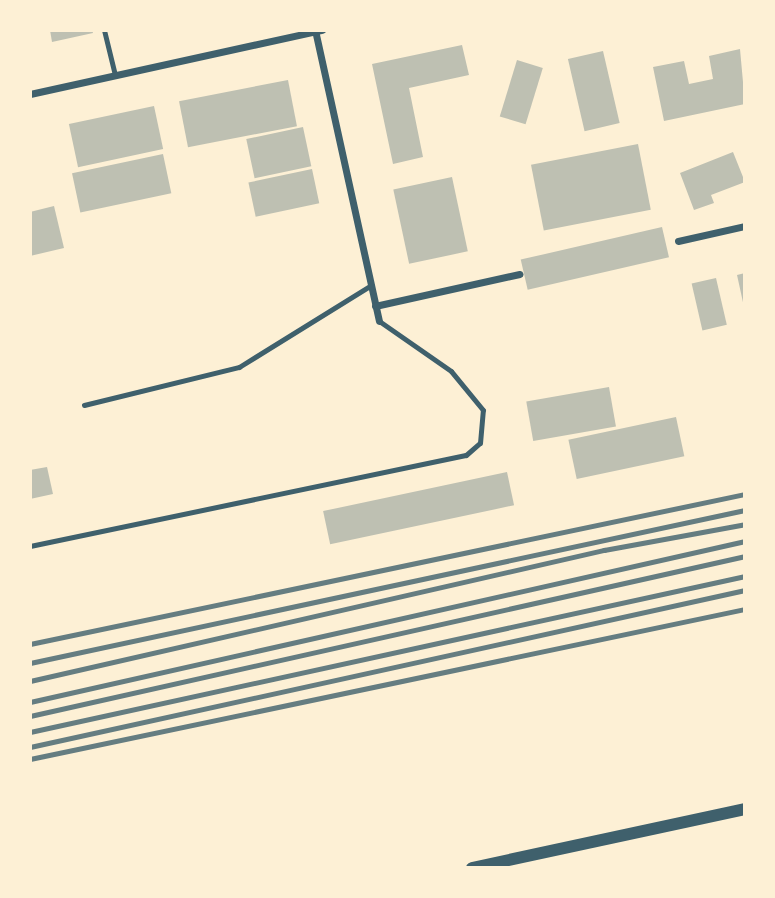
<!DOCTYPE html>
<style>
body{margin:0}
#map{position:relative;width:775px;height:898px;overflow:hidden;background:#fdf0d5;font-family:"Fira Sans",sans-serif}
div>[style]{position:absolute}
.building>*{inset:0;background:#bec0b2;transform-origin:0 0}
.service>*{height:5px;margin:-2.5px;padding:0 2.5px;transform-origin:2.5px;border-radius:2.5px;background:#3f606c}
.minor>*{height:7px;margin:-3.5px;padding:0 3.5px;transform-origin:3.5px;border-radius:3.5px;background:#3f606c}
.tertiary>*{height:12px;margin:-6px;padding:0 6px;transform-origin:6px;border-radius:6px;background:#3f606c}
.rail>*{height:5px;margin:-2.5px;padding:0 2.5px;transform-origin:2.5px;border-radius:2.5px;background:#657d81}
span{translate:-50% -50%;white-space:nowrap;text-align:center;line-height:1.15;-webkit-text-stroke:5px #fdf0d5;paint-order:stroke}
.frame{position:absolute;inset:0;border:32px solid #fdf0d5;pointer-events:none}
</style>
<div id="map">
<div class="building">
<i style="clip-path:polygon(50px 30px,92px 30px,93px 33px,52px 42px)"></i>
<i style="clip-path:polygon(462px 45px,469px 75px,409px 88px,423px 157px,393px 164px,372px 64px)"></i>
<i style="clip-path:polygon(740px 49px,745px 104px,664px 121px,653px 67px,684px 61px,689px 84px,713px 79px,709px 56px)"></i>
<i style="left:603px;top:51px;width:74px;height:36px;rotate:77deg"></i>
<i style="left:517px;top:60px;width:27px;height:59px;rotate:17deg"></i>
<i style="left:288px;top:80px;width:47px;height:111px;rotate:79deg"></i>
<i style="left:154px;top:106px;width:44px;height:87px;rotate:78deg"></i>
<i style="left:303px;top:127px;width:40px;height:58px;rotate:78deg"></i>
<i style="left:638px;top:144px;width:67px;height:109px;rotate:79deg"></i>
<i style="clip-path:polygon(733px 152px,745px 182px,711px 195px,714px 203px,694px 210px,680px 173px)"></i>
<i style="left:163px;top:154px;width:40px;height:93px;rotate:78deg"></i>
<i style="left:312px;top:169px;width:35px;height:65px;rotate:78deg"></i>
<i style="left:452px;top:177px;width:76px;height:60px;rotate:78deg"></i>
<i style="clip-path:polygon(54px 206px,64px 248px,30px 256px,30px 212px)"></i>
<i style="left:662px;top:227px;width:31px;height:145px;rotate:77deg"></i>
<i style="clip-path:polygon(745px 273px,745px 307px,744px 307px,737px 275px)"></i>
<i style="left:716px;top:278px;width:48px;height:25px;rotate:77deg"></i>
<i style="left:609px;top:387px;width:40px;height:84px;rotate:80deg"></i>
<i style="left:676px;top:417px;width:40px;height:110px;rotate:78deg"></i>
<i style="clip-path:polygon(47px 467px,53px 494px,30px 499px,30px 470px)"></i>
<i style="left:507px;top:472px;width:34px;height:188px;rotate:78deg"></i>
</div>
<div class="service">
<i style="left:104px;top:30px;width:46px;rotate:76.3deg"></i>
<i style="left:84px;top:405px;width:160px;rotate:-13.8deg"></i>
<i style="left:239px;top:367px;width:155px;rotate:-31.8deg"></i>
<i style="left:30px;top:546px;width:445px;rotate:-11.8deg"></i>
<i style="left:466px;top:455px;width:18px;rotate:-41deg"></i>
<i style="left:480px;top:443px;width:33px;rotate:-85deg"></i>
<i style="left:483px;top:410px;width:50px;rotate:-129.4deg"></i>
<i style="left:451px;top:371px;width:88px;rotate:-145.2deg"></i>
</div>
<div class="minor">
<i style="left:315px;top:30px;width:298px;rotate:77.6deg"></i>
<i style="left:30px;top:94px;width:299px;rotate:-12.4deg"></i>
<i style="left:678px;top:241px;width:69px;rotate:-12.6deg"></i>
<i style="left:375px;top:306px;width:148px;rotate:-12.5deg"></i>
</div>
<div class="tertiary">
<i style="left:472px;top:868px;width:279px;rotate:-12.2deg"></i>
</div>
<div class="rail">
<i style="left:30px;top:644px;width:731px;rotate:-11.85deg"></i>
<i style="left:30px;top:663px;width:731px;rotate:-12.08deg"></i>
<i style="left:30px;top:681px;width:589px;rotate:-12.86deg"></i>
<i style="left:604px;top:550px;width:143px;rotate:-10.4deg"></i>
<i style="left:30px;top:702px;width:733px;rotate:-12.69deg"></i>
<i style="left:30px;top:716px;width:733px;rotate:-12.61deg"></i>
<i style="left:30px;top:732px;width:732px;rotate:-12.31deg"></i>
<i style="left:30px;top:747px;width:732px;rotate:-12.38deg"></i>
<i style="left:30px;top:759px;width:731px;rotate:-11.85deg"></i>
</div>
<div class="frame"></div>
</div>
